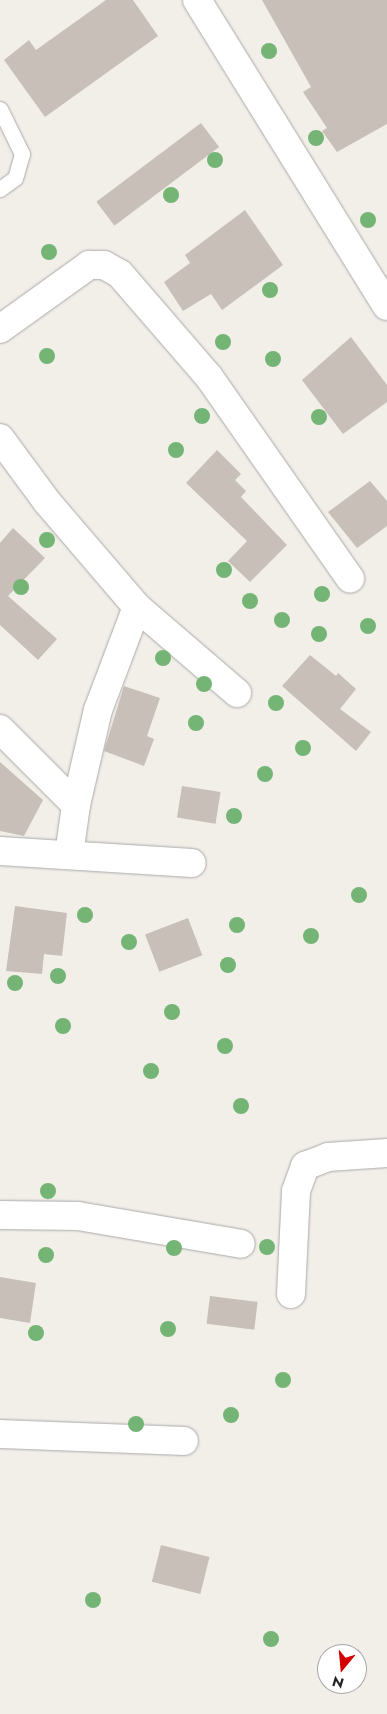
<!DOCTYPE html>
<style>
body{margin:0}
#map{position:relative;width:387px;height:1714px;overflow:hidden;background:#f2efe9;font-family:Jost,sans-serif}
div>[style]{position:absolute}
.building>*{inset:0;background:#c7bfb8;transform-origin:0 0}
.roads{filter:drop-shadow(0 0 1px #a9a9a9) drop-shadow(0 0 1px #a9a9a9)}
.service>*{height:15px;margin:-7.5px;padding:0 7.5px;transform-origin:7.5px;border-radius:7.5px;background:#fff}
.minor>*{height:28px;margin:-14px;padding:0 14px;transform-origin:14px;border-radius:14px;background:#fff}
.trees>*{width:16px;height:16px;margin:-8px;border-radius:50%;background:#74b475}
span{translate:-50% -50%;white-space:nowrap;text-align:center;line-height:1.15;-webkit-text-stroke:4px #fff;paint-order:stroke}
.north{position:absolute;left:317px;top:1644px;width:50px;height:50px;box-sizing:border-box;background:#fff;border:1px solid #a7a7a7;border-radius:50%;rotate:197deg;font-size:14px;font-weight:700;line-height:20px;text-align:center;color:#222}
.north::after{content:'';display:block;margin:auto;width:18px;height:22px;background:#d40000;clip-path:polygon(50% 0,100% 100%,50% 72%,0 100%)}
</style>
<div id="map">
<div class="building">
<i style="clip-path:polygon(106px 0,133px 0,158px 36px,45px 117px,4px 60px,29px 40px,36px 50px)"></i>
<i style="clip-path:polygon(262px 0,387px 0,387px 124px,337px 152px,322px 131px,327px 128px,303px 92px,311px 87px)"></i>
<i style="left:201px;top:123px;width:30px;height:131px;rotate:53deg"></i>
<i style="clip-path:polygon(245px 210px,283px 265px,222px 310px,211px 294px,183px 311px,164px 282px,190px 263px,185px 255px)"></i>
<i style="clip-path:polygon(351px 337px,387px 385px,387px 402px,343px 434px,302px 380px)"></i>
<i style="clip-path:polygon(217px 450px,241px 474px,235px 480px,246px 491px,241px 497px,287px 545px,250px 582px,228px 561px,247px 541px,186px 483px)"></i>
<i style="clip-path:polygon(370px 481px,387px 501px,387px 526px,357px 548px,328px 512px)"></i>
<i style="clip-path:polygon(13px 528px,45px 558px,8px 596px,57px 639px,38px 660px,0 625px,0 543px)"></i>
<i style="clip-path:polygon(310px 655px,336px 676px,338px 673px,356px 689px,340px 709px,371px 732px,356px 751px,282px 686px)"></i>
<i style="clip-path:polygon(124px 686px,160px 698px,147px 736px,154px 739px,144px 766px,104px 751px)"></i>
<i style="clip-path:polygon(0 762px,43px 800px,24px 836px,0 831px)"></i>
<i style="left:182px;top:786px;width:39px;height:32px;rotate:9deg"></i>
<i style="clip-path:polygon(15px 906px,67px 913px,62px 956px,44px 954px,42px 974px,6px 971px)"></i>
<i style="left:188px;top:918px;width:40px;height:46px;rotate:69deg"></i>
<i style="clip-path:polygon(0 1277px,36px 1283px,30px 1323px,0 1318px)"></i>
<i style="left:210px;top:1296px;width:48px;height:28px;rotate:7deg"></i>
<i style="left:161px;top:1545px;width:50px;height:38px;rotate:14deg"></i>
</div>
<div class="roads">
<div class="service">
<i style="left:0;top:109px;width:50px;rotate:63.9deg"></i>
<i style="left:22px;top:154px;width:25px;rotate:106deg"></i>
<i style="left:15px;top:178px;width:19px;rotate:144deg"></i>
</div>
<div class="minor">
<i style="left:197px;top:0;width:360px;rotate:58.2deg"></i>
<i style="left:0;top:329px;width:110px;rotate:-35.7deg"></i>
<i style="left:89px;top:265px;width:15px"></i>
<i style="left:104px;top:265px;width:18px;rotate:29deg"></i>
<i style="left:120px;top:274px;width:136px;rotate:49.2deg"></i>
<i style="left:209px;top:377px;width:246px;rotate:55deg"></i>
<i style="left:0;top:438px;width:81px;rotate:53.6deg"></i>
<i style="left:48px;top:503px;width:137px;rotate:49.4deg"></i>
<i style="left:137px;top:607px;width:132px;rotate:40.7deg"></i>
<i style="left:0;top:729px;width:107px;rotate:45deg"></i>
<i style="left:0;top:851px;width:192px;rotate:3.6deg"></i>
<i style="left:69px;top:855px;width:50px;rotate:-82deg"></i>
<i style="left:76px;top:805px;width:98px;rotate:-77deg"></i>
<i style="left:98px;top:710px;width:110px;rotate:-69.3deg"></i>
<i style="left:0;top:1215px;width:78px;rotate:0.7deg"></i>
<i style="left:78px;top:1216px;width:165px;rotate:9.7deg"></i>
<i style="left:291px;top:1294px;width:103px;rotate:-87.2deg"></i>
<i style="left:296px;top:1191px;width:27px;rotate:-70deg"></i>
<i style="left:305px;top:1166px;width:25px;rotate:-21deg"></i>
<i style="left:328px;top:1157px;width:59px;rotate:-3.9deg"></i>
<i style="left:0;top:1434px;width:184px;rotate:2.2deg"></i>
</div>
</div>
<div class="trees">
<i style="left:269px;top:51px"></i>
<i style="left:316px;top:138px"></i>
<i style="left:215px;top:160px"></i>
<i style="left:171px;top:195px"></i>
<i style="left:368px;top:220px"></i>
<i style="left:49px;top:252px"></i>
<i style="left:270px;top:290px"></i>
<i style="left:223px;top:342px"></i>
<i style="left:47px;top:356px"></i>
<i style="left:273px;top:359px"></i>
<i style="left:202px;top:416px"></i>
<i style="left:319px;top:417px"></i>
<i style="left:176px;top:450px"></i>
<i style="left:47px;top:540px"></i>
<i style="left:224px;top:570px"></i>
<i style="left:21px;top:587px"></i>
<i style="left:322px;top:594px"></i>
<i style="left:250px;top:601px"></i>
<i style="left:282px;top:620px"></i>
<i style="left:368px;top:626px"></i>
<i style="left:319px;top:634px"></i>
<i style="left:163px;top:658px"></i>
<i style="left:204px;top:684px"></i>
<i style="left:276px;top:703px"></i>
<i style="left:196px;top:723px"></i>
<i style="left:303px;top:748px"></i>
<i style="left:265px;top:774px"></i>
<i style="left:234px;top:816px"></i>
<i style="left:359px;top:895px"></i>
<i style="left:85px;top:915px"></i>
<i style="left:237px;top:925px"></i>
<i style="left:311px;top:936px"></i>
<i style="left:129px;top:942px"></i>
<i style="left:228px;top:965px"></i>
<i style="left:58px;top:976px"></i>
<i style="left:15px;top:983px"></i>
<i style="left:172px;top:1012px"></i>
<i style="left:63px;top:1026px"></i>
<i style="left:225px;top:1046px"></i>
<i style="left:151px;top:1071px"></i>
<i style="left:241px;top:1106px"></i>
<i style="left:48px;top:1191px"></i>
<i style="left:267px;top:1247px"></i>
<i style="left:174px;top:1248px"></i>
<i style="left:46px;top:1255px"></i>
<i style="left:168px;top:1329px"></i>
<i style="left:36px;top:1333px"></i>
<i style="left:283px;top:1380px"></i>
<i style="left:231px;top:1415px"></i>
<i style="left:136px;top:1424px"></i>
<i style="left:93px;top:1600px"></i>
<i style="left:271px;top:1639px"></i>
</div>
<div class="north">N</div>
</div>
